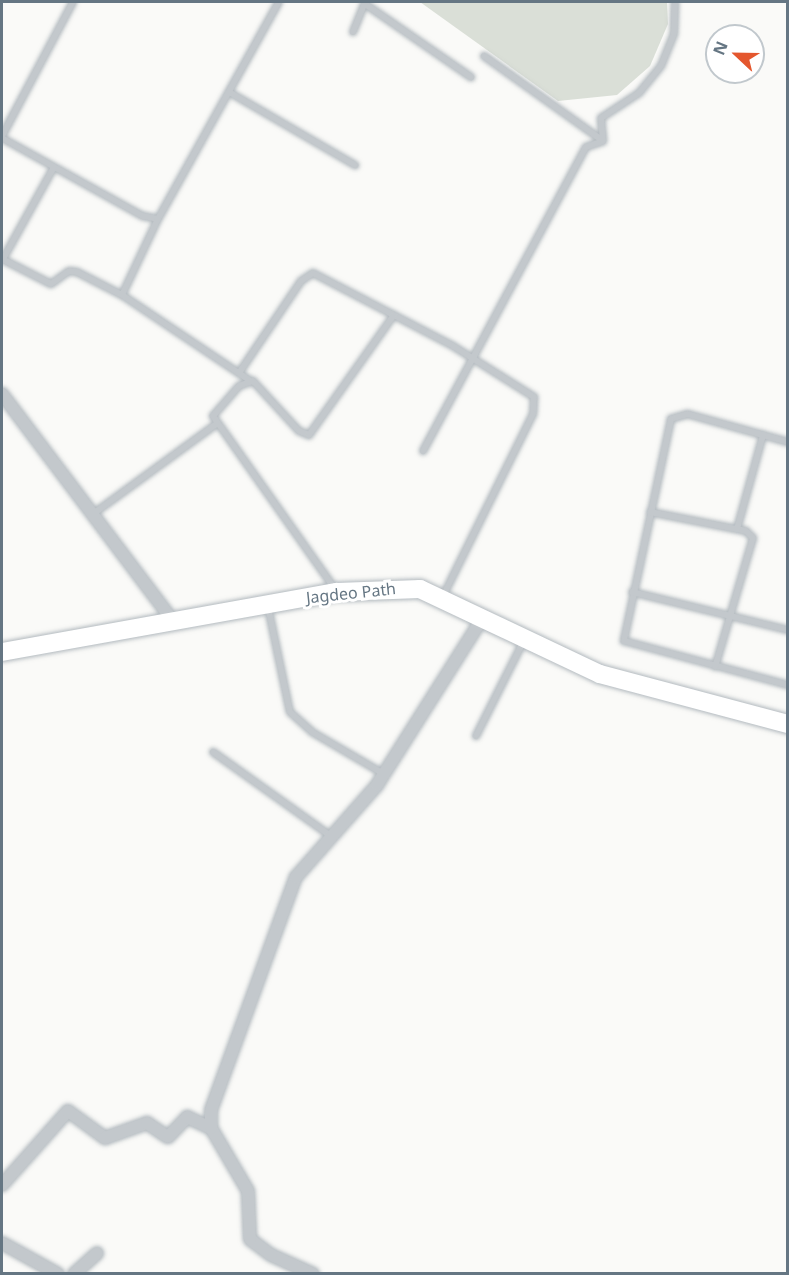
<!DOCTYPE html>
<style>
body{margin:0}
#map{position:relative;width:789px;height:1275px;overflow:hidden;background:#fafaf8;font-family:"Noto Sans",sans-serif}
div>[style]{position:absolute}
.green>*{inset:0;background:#dadfd7}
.roads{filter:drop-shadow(0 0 2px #b3babf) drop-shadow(0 0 2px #b3babf)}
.service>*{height:6px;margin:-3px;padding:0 3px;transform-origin:3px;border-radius:3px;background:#c3c8cc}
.minor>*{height:12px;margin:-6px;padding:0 6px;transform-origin:6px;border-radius:6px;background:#c3c8cc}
.secondary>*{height:18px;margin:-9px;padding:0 9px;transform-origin:9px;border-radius:9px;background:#fff}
span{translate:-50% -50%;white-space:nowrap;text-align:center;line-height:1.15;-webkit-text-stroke:6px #fff;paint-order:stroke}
.street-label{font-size:16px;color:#657683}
.frame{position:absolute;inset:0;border:3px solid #657683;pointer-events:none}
.north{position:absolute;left:705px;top:24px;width:60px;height:60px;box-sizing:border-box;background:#fff;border:2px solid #c1c8cd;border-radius:50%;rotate:292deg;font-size:16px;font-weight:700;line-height:24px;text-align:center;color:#657683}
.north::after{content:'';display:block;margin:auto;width:21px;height:27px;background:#e4572e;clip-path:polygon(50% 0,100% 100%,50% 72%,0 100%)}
</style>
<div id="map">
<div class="green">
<i style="clip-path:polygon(420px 2px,667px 2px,668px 24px,650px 66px,617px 95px,558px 101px)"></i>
</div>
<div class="roads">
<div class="service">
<i style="left:365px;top:4px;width:129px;rotate:34.6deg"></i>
<i style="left:353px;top:32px;width:32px;rotate:-68deg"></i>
<i style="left:484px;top:56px;width:146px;rotate:35.5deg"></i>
<i style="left:229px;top:92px;width:146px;rotate:30.1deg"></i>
<i style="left:2px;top:136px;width:152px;rotate:-62.1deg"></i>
<i style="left:2px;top:138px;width:161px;rotate:29deg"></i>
<i style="left:143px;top:216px;width:15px;rotate:11deg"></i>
<i style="left:158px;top:219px;width:248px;rotate:-60.9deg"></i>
<i style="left:2px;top:259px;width:55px;rotate:27deg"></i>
<i style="left:51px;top:284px;width:22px;rotate:-36deg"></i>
<i style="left:69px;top:271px;width:8px;rotate:7deg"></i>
<i style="left:77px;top:272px;width:51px;rotate:27.1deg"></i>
<i style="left:122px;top:295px;width:153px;rotate:33.8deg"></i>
<i style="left:3px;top:259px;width:105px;rotate:-61deg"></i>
<i style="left:122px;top:295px;width:84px;rotate:-64.7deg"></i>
<i style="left:239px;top:373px;width:111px;rotate:-56deg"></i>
<i style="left:301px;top:281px;width:14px;rotate:-34deg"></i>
<i style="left:313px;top:273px;width:158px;rotate:27.5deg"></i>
<i style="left:453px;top:346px;width:96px;rotate:32.2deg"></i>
<i style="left:534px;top:397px;width:17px;rotate:93deg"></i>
<i style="left:533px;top:414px;width:203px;rotate:116.3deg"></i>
<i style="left:788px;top:442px;width:104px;rotate:-164.4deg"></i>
<i style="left:688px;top:414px;width:18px;rotate:164deg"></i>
<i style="left:671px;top:419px;width:227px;rotate:102deg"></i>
<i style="left:624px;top:641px;width:170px;rotate:15deg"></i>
<i style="left:423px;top:451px;width:345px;rotate:-61.8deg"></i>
<i style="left:586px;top:147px;width:18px;rotate:-19deg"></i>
<i style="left:603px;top:141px;width:23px;rotate:-95deg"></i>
<i style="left:601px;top:118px;width:45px;rotate:-33.3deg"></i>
<i style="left:639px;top:93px;width:35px;rotate:-51deg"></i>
<i style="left:661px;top:66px;width:35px;rotate:-68deg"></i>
<i style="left:674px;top:33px;width:31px;rotate:-88deg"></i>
<i style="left:650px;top:512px;width:98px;rotate:11.2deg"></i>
<i style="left:746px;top:531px;width:10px;rotate:45deg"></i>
<i style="left:753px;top:538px;width:134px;rotate:106.4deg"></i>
<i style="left:93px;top:514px;width:151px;rotate:-36.1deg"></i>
<i style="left:737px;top:529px;width:98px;rotate:-74.5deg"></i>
<i style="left:335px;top:589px;width:212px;rotate:-125.2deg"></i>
<i style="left:213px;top:416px;width:40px;rotate:-49deg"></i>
<i style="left:239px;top:386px;width:15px;rotate:-20deg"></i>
<i style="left:253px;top:381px;width:68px;rotate:47.4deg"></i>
<i style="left:299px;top:431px;width:11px;rotate:22deg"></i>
<i style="left:309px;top:435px;width:147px;rotate:-54.7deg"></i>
<i style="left:632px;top:592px;width:161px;rotate:13.7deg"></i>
<i style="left:268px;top:607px;width:107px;rotate:78.2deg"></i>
<i style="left:290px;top:712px;width:30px;rotate:42deg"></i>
<i style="left:312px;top:732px;width:83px;rotate:30.3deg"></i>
<i style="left:476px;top:736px;width:107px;rotate:-63.4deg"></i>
<i style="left:213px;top:752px;width:146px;rotate:35.5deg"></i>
</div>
<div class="minor">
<i style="left:2px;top:394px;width:283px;rotate:53deg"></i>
<i style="left:2px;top:1185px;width:99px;rotate:-48.3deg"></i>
<i style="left:68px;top:1111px;width:46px;rotate:36.1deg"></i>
<i style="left:105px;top:1138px;width:45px;rotate:-19.7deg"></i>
<i style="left:147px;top:1123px;width:25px;rotate:34deg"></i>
<i style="left:168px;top:1137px;width:28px;rotate:-46deg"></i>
<i style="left:187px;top:1117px;width:26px;rotate:25deg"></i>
<i style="left:2px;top:1243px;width:64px;rotate:29deg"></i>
<i style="left:74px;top:1274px;width:31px;rotate:-42deg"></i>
<i style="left:313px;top:1274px;width:46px;rotate:-155.7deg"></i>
<i style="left:271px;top:1255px;width:26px;rotate:-143deg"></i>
<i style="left:250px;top:1239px;width:48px;rotate:-92.4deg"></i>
<i style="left:248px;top:1191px;width:73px;rotate:-120.4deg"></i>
<i style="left:211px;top:1128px;width:18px;rotate:-90deg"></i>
<i style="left:211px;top:1110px;width:248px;rotate:-70deg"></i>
<i style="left:296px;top:877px;width:123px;rotate:-48.6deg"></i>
<i style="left:377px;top:785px;width:200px;rotate:-57.7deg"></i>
</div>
<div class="secondary">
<i style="left:2px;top:652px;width:340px;rotate:-10.2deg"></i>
<i style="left:337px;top:592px;width:83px;rotate:-2.1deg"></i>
<i style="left:420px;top:589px;width:199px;rotate:25.3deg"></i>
<i style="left:600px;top:674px;width:195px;rotate:14.9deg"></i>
</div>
</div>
<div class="street-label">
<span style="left:351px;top:593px;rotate:-6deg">Jagdeo Path</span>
</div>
<div class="frame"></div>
<div class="north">N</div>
</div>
